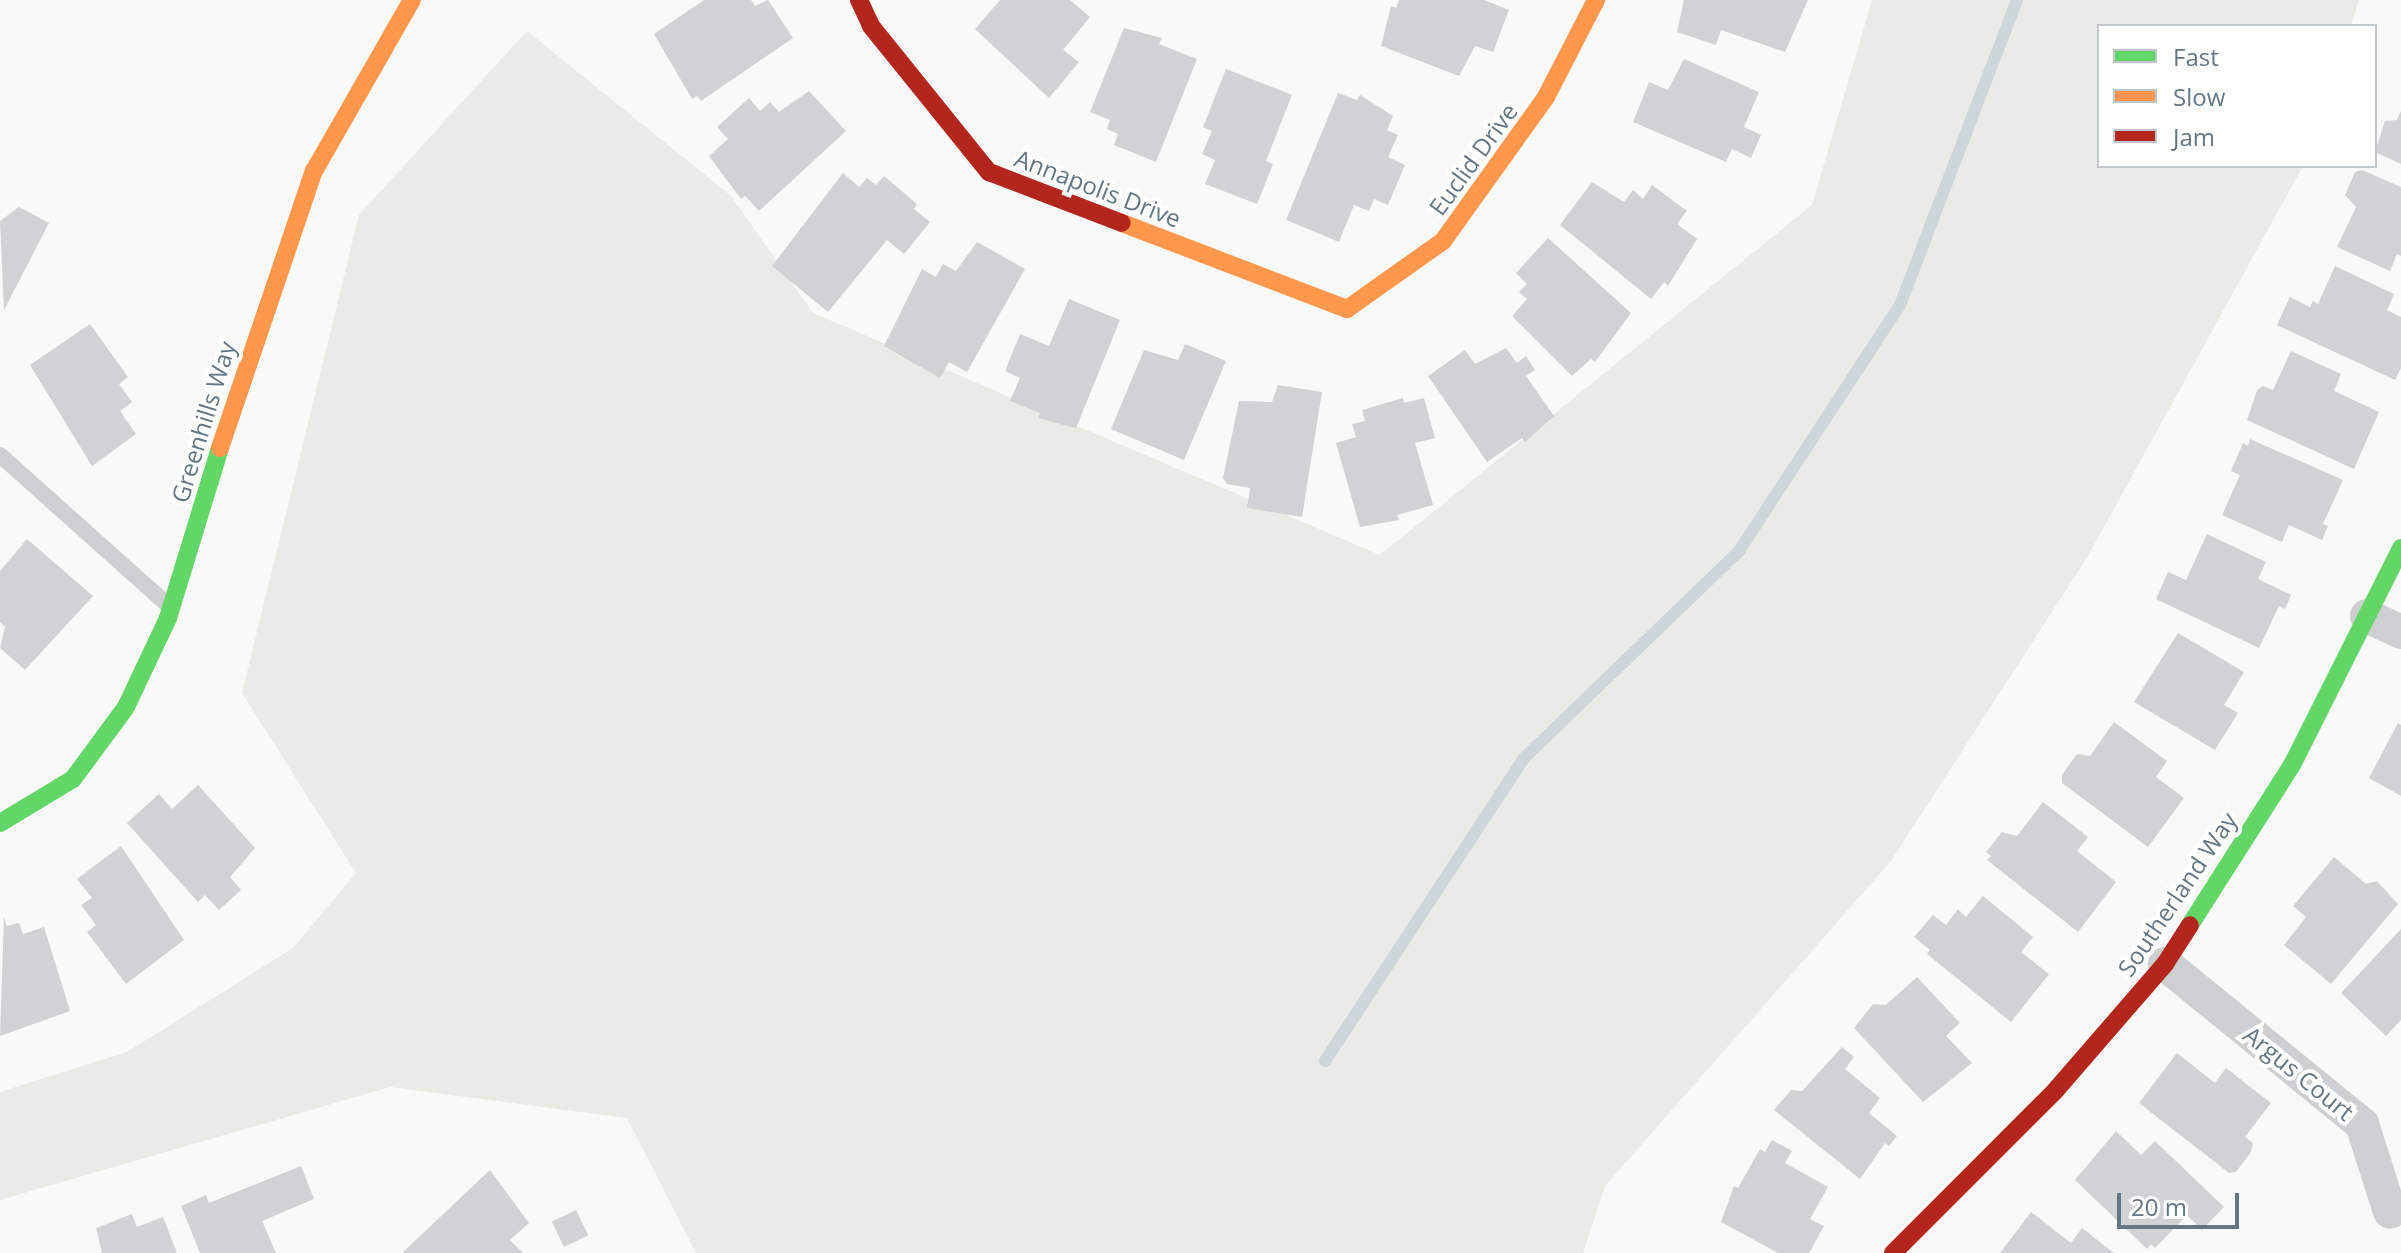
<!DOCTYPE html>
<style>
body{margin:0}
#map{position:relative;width:2401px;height:1253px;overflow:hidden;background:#f9f9f9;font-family:"Open Sans",sans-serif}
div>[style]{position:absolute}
.green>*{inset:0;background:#e8ebe6}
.stream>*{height:12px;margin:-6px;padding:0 6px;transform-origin:6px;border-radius:6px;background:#ced6d9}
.building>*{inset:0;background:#d0d2d3;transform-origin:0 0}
.lane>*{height:16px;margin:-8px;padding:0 8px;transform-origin:8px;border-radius:8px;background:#cecfd0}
.street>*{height:34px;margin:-17px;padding:0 17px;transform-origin:17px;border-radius:17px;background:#cecfd0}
.fast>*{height:18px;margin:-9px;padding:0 9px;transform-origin:9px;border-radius:9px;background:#63d668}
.slow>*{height:18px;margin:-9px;padding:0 9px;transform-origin:9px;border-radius:9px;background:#ff974d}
.jam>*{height:18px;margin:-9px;padding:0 9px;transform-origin:9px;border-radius:9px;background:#b3261e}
span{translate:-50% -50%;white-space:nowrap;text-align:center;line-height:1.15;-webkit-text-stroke:8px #fff;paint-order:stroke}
.street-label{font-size:24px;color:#657683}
.legend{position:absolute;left:2097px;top:24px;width:280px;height:144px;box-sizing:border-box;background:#fff;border:2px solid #c1c8cd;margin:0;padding:10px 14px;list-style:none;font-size:24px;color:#657683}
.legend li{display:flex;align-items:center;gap:16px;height:40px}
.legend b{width:40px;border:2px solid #c1c8cd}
.scale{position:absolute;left:2117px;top:1193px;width:122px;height:36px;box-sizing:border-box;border:4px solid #657683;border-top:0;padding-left:10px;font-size:24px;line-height:28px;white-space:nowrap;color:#657683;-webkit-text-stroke:6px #fff;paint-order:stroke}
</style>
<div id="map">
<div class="green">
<i style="clip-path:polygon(1872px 0,2359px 0,2351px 26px,2099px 26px,2099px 166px,2303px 166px,2088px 556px,1891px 861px,1605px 1186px,1583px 1253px,696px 1253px,627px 1118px,390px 1087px,0 1200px,0 1092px,127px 1052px,293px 948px,356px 873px,242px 693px,359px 215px,527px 31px,731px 196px,813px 313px,1380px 555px,1812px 205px)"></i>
</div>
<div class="stream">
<i style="left:1325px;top:1061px;width:361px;rotate:-56.7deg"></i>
<i style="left:1523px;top:759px;width:300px;rotate:-43.9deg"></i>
<i style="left:1739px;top:551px;width:294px;rotate:-56.8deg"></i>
<i style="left:1900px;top:305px;width:327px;rotate:-69deg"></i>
</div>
<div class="building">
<i style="clip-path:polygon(704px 0,751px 0,755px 6px,768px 0,793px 38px,701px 101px,697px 96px,692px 99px,654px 34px)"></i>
<i style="clip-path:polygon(1000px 0,1070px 0,1090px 17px,1063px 50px,1079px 62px,1049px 98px,975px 29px)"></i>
<i style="clip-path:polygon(1399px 0,1484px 0,1509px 10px,1493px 52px,1475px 46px,1459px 76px,1381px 46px,1391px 6px,1396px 8px)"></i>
<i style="clip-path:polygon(1684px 0,1808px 0,1785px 52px,1721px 30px,1716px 45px,1677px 32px)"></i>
<i style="clip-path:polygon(1124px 28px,1162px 38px,1159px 44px,1197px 59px,1156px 162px,1114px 145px,1118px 134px,1107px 129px,1110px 120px,1090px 112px)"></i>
<i style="clip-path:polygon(1684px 59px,1759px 92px,1744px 127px,1761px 135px,1751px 158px,1732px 149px,1726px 162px,1633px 122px,1649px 82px,1668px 90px)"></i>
<i style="clip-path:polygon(1226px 69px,1292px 95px,1266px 161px,1273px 164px,1257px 204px,1205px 184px,1215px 160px,1202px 154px,1212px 131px,1203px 127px)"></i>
<i style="clip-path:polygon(809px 91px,846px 131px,759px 211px,745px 196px,741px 199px,709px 156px,728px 139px,717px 127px,749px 98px,760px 111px,770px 102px,779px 112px)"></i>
<i style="clip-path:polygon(1338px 93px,1357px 100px,1360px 95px,1393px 116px,1387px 130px,1398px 135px,1388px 157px,1405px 165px,1388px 205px,1374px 199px,1369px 211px,1354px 205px,1339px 242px,1286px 220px)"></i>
<i style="clip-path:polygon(2401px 111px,2401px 164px,2375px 152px,2385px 121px,2397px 120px)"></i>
<i style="clip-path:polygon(2362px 170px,2401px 187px,2401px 256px,2397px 254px,2390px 271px,2337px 247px,2356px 207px,2345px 195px,2355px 172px)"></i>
<i style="clip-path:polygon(843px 173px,859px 187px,867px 178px,876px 185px,884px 176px,917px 204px,914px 209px,930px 222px,904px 254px,887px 240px,828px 312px,772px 266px)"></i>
<i style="clip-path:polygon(1592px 182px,1624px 202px,1633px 190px,1643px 199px,1652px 185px,1687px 211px,1677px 224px,1697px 239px,1668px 286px,1664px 282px,1651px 299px,1560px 225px)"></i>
<i style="clip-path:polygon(19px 207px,49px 223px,4px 310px,0 221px)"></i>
<i style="clip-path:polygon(1548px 238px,1631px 313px,1595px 362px,1591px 359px,1572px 376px,1512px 316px,1527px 299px,1519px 292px,1527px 284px,1516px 273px)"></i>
<i style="clip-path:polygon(977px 242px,1025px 269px,967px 372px,949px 362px,940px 378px,884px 346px,922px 269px,936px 277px,943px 264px,956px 271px)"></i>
<i style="clip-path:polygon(2335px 266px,2394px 294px,2387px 310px,2401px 317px,2401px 368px,2395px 380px,2277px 325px,2290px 297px,2310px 307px,2313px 301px,2318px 304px)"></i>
<i style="clip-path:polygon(1069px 299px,1120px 320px,1076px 428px,1038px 418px,1040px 413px,1010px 401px,1020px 378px,1005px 371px,1020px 334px,1049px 346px)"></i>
<i style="clip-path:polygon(90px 324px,128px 377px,119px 384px,132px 402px,120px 411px,136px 434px,92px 466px,30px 365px)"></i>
<i style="clip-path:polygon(1185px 344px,1226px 361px,1184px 460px,1111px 429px,1144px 350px,1178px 360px)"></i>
<i style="clip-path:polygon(1506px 348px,1517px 363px,1526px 356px,1535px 370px,1526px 376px,1554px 416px,1525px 442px,1522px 438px,1487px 462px,1428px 376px,1465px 350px,1475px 364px)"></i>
<i style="clip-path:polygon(2291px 351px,2341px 374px,2334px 391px,2379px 412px,2354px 469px,2247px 420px,2257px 390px,2263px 386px,2273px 390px)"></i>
<i style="clip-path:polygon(1278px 385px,1322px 392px,1302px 517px,1247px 508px,1250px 488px,1227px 484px,1223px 478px,1239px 401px,1272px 402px)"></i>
<i style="clip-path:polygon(1403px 398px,1404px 403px,1424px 398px,1435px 438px,1415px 443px,1433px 505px,1397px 515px,1399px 520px,1360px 527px,1336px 443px,1356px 437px,1352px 424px,1365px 421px,1362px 410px)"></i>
<i style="clip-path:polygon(2250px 439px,2343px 480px,2323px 524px,2328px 526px,2322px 540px,2289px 525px,2282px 542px,2222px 515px,2240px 475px,2231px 471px,2243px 443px,2248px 446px)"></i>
<i style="clip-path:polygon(2207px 534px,2266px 562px,2258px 579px,2291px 595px,2285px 609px,2279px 606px,2259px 648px,2156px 599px,2168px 572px,2186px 580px)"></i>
<i style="clip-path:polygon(27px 539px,93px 596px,25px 670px,0 648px,5px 627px,0 622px,0 571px)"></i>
<i style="clip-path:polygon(2178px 633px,2244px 672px,2224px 705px,2238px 713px,2215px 750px,2134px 702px)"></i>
<i style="clip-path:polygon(2114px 722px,2167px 761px,2156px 777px,2184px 798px,2148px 847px,2062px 783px,2062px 775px,2077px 754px,2090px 756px)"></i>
<i style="clip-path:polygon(2398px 723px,2401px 725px,2401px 796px,2369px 778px)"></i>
<i style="clip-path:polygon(198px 785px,255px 848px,230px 877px,241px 890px,219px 910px,205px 895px,198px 902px,127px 823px,159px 794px,172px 809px)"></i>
<i style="clip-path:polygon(2043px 802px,2088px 837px,2077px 851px,2116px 882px,2078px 932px,1987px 860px,1991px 856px,1986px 852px,2002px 832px,2017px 836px)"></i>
<i style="clip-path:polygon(121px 846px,184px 940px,126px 984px,87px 932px,96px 925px,81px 905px,92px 898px,77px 879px)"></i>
<i style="clip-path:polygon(2334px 857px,2366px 884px,2377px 881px,2398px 904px,2331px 984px,2284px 945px,2306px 917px,2293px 906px)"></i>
<i style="clip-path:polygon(1983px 896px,2033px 937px,2021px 952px,2049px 974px,2011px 1022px,1927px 954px,1930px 950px,1914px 937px,1933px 915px,1946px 925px,1958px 909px,1966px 917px)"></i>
<i style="clip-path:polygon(4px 917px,7px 926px,19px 923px,23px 934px,44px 927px,70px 1011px,0 1036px)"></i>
<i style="clip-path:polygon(2401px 929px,2401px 1020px,2386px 1036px,2341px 993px)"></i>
<i style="clip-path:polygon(1917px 977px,1960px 1023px,1946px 1036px,1972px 1063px,1923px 1102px,1854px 1028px,1873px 1004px,1886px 1005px)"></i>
<i style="clip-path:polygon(1842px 1047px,1854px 1057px,1845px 1069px,1880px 1098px,1869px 1113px,1897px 1136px,1889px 1146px,1885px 1143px,1860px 1179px,1774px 1110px,1791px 1090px,1802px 1091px)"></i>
<i style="clip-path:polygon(2177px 1053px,2215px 1083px,2226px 1068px,2271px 1103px,2245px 1137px,2253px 1143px,2251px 1152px,2236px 1172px,2229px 1173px,2139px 1103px)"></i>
<i style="clip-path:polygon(2116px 1131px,2141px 1155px,2155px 1141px,2224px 1207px,2202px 1230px,2187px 1215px,2155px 1248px,2151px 1244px,2147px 1249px,2075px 1180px)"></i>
<i style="clip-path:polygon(1772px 1140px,1792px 1151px,1785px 1163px,1828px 1187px,1810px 1219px,1824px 1226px,1809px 1253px,1778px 1253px,1721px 1222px,1734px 1186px,1738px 1188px,1760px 1149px,1765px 1152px)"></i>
<i style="clip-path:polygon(301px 1166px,314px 1199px,262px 1221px,276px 1253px,200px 1253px,181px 1206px,206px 1195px,209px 1203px)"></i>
<i style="clip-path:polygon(490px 1170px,529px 1223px,510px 1240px,523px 1253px,402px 1253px)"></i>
<i style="left:576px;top:1210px;width:28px;height:27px;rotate:64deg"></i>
<i style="clip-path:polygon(2031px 1212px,2071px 1243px,2082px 1228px,2114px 1253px,2000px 1253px)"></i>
<i style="clip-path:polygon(132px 1214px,137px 1227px,163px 1217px,177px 1253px,102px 1253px,96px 1228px)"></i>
</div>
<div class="lane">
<i style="left:0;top:455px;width:227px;rotate:41.8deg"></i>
</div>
<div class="street">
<i style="left:2367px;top:616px;width:38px;rotate:25deg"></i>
<i style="left:2165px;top:964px;width:254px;rotate:39.1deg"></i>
<i style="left:2362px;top:1124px;width:92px;rotate:72.3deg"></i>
</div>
<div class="fast">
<i style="left:0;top:823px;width:85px;rotate:-31.1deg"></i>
<i style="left:73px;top:779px;width:89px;rotate:-53.6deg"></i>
<i style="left:126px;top:707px;width:98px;rotate:-64.7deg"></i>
<i style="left:168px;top:618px;width:178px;rotate:-73deg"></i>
<i style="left:2190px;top:925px;width:190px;rotate:-57.5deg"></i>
<i style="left:2292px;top:765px;width:243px;rotate:-63.3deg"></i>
</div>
<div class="slow">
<i style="left:1122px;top:223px;width:241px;rotate:20.9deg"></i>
<i style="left:1347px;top:309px;width:118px;rotate:-35.3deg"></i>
<i style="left:1443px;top:241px;width:177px;rotate:-54.4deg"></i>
<i style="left:1546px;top:97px;width:109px;rotate:-62.7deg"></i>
<i style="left:220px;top:448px;width:293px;rotate:-71.3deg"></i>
<i style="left:314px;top:171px;width:197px;rotate:-60.2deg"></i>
</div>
<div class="jam">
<i style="left:859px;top:0;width:29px;rotate:65deg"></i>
<i style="left:871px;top:26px;width:188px;rotate:51.1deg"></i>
<i style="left:989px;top:172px;width:142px;rotate:21deg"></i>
<i style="left:1893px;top:1253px;width:229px;rotate:-45deg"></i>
<i style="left:2055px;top:1091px;width:168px;rotate:-49.1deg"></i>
<i style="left:2165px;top:964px;width:46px;rotate:-57.3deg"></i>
</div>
<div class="street-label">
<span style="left:1473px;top:159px;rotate:-54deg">Euclid Drive</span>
<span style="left:1098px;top:188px;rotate:21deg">Annapolis Drive</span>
<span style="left:203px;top:422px;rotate:-73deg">Greenhills Way</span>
<span style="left:2177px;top:894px;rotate:-56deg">Southerland Way</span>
<span style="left:2299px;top:1073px;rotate:39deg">Argus Court</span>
</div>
<ul class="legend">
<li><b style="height:10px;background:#63d668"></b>Fast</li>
<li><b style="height:10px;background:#ff974d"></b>Slow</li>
<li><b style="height:10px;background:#b3261e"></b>Jam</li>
</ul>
<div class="scale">20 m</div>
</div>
